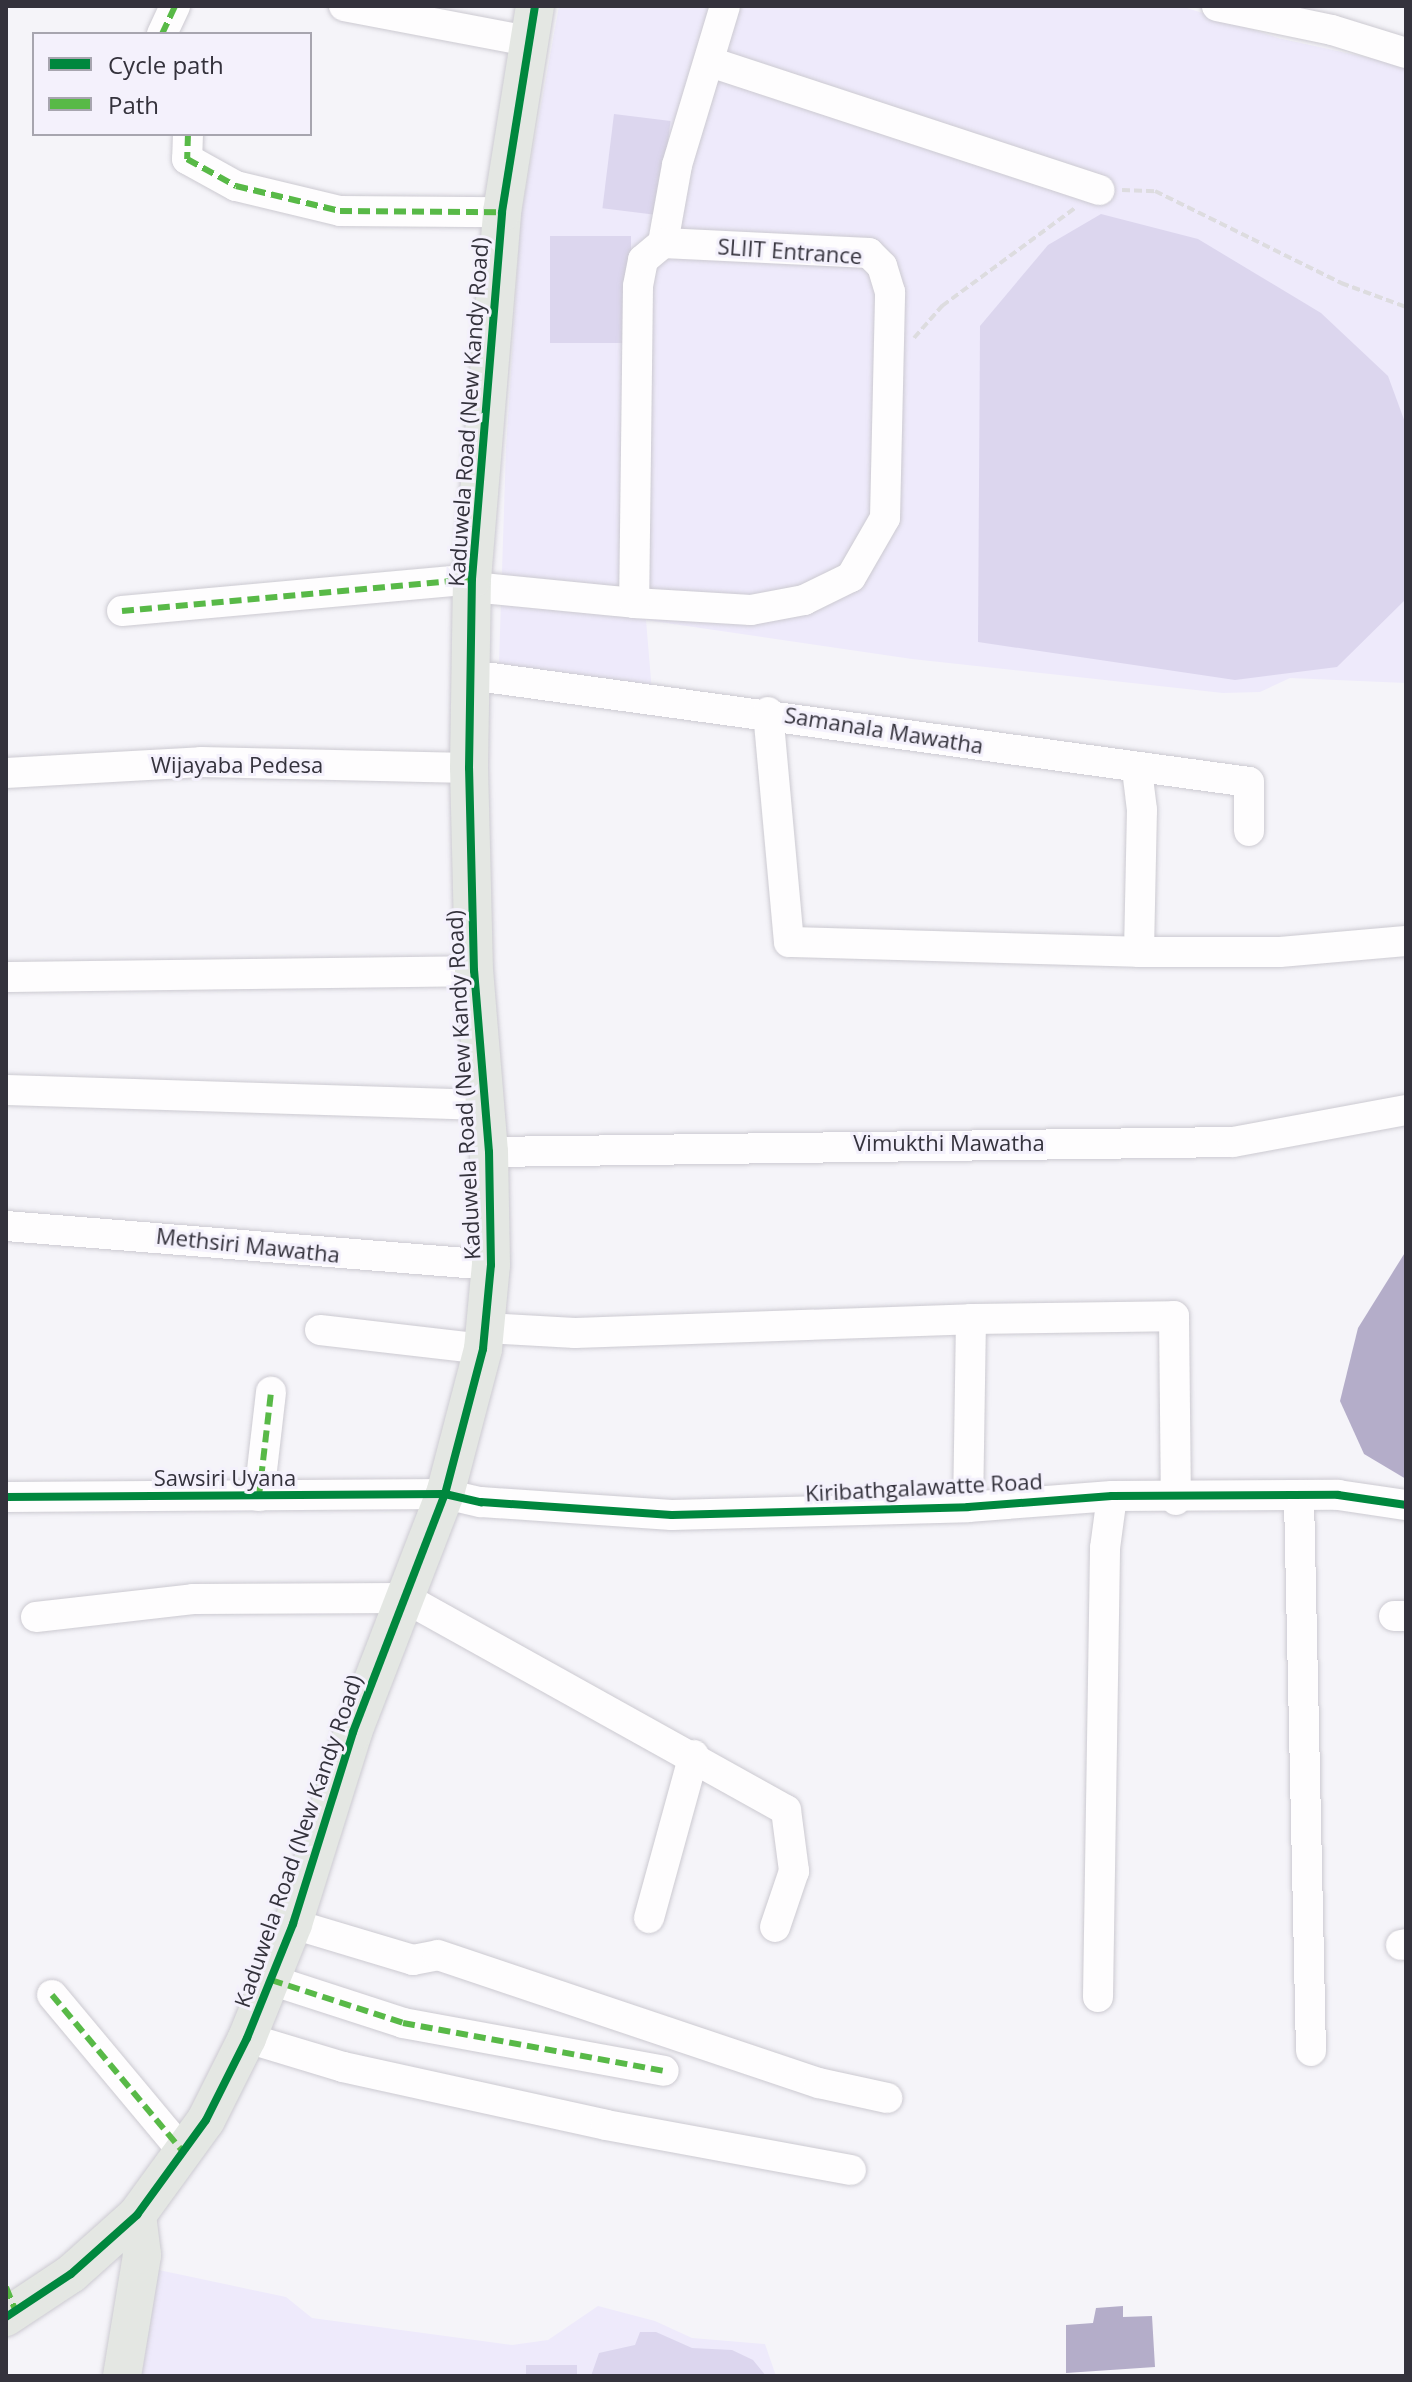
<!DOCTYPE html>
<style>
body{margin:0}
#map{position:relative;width:1412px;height:2382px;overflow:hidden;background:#f5f4f9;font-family:"Open Sans",sans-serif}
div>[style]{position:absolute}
.built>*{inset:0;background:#eeeafb}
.green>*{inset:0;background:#dcd6ee;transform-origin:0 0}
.water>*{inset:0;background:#b4adc9}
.path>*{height:4px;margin-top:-2px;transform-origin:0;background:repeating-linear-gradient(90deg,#dddcdf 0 8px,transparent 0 12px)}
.roads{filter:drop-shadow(0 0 2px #cccad1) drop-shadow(0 0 2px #cccad1)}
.minor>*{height:30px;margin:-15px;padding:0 15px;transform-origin:15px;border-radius:15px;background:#fefdfe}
.major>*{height:38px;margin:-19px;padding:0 19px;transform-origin:19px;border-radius:19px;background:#e4e7e3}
.quiet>*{height:6px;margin-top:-3px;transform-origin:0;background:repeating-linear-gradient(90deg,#58b947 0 12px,transparent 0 18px)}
.cycleway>*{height:8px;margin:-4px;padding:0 4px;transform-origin:4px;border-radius:4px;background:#00873e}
span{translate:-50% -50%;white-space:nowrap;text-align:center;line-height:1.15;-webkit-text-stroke:6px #f4f1fc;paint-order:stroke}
.street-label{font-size:22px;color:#34323c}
.frame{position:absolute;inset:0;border:8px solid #34323c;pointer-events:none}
.legend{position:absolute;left:32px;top:32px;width:280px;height:104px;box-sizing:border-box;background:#f4f1fc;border:2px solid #a7a5af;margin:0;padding:10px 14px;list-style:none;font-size:24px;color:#34323c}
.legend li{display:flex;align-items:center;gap:16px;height:40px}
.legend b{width:40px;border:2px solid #a7a5af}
</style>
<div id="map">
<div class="built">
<i style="clip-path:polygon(559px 6px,1181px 6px,1278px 38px,1406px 66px,1406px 683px,1290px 678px,1260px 692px,1223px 693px,912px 659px,646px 620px,652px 692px,499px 663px,506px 448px,521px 216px)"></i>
<i style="clip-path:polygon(154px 2269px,286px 2297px,312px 2318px,512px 2345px,548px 2340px,598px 2306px,655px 2321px,692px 2338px,765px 2344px,776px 2376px,138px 2376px)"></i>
</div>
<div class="green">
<i style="left:614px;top:114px;width:57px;height:95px;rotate:7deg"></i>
<i style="clip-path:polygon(1101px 214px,1198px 239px,1321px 313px,1388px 376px,1406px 425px,1406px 599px,1337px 667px,1235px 680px,978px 642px,980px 326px,1048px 245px)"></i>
<i style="left:550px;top:236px;width:81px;height:107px"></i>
<i style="clip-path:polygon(640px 2332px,656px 2332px,692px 2348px,732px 2350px,753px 2360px,766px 2376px,591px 2376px,599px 2353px,635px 2345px)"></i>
<i style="left:526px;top:2365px;width:51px;height:11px"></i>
</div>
<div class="water">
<i style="clip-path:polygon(1406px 1251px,1406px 1479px,1364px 1454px,1340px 1401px,1358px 1328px)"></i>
<i style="clip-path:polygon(1123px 2306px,1123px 2317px,1152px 2316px,1155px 2367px,1066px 2373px,1066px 2325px,1093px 2323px,1096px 2308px)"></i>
</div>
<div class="path">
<i style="left:1122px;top:190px;width:33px;rotate:2deg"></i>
<i style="left:1155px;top:191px;width:208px;rotate:26.3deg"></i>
<i style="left:1341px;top:283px;width:69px;rotate:20.3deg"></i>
<i style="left:914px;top:338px;width:43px;rotate:-48.8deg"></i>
<i style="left:942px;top:306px;width:165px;rotate:-36.4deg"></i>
</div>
<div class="roads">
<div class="minor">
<i style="left:344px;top:6px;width:187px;rotate:10.8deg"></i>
<i style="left:1217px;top:6px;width:117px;rotate:11.8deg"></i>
<i style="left:1332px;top:30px;width:77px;rotate:17.3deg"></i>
<i style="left:162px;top:34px;width:31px;rotate:-65deg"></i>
<i style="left:710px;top:62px;width:410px;rotate:18.2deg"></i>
<i style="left:188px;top:134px;width:25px;rotate:92deg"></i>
<i style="left:187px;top:159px;width:56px;rotate:28.9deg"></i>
<i style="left:236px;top:186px;width:107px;rotate:13.5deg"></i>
<i style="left:340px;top:211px;width:162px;rotate:0.4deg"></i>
<i style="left:663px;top:243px;width:79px;rotate:-79.8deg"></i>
<i style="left:677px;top:165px;width:166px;rotate:-73.2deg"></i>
<i style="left:472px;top:587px;width:163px;rotate:5.6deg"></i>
<i style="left:634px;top:603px;width:117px;rotate:3.4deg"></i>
<i style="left:751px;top:610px;width:54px;rotate:-10.7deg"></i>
<i style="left:804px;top:600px;width:52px;rotate:-26.1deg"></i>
<i style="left:851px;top:577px;width:68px;rotate:-60deg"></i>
<i style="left:885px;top:518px;width:226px;rotate:-88.7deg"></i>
<i style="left:890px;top:292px;width:27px;rotate:-107deg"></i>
<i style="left:882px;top:266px;width:18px;rotate:-135deg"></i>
<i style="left:869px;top:253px;width:206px;rotate:-177.2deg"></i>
<i style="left:663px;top:243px;width:26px;rotate:140deg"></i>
<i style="left:643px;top:260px;width:26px;rotate:101deg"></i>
<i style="left:638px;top:286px;width:317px;rotate:90.7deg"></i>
<i style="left:122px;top:611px;width:351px;rotate:-5.2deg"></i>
<i style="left:470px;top:675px;width:786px;rotate:7.82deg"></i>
<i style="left:1249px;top:782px;width:49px;rotate:90deg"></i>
<i style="left:768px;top:712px;width:231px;rotate:84.8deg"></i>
<i style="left:789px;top:942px;width:350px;rotate:1.6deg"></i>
<i style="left:1139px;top:952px;width:142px;rotate:-88.8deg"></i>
<i style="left:1142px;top:810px;width:41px;rotate:-97deg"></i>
<i style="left:6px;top:773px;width:195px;rotate:-3.2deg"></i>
<i style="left:201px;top:762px;width:268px;rotate:1.3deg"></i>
<i style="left:1139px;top:952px;width:141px"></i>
<i style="left:1280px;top:952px;width:126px;rotate:-5deg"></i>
<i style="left:6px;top:977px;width:468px;rotate:-0.7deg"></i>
<i style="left:6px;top:1090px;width:479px;rotate:1.8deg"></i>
<i style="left:489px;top:1152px;width:744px;rotate:-0.77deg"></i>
<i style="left:1233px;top:1142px;width:176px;rotate:-10.5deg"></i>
<i style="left:6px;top:1226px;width:487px;rotate:4.6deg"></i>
<i style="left:971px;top:1319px;width:203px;rotate:-0.8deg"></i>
<i style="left:1174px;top:1316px;width:184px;rotate:89.4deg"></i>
<i style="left:486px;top:1328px;width:89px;rotate:3.2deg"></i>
<i style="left:575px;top:1333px;width:396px;rotate:-2deg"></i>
<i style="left:971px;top:1319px;width:188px;rotate:90.9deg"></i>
<i style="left:320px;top:1330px;width:164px;rotate:6.6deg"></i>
<i style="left:259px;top:1496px;width:105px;rotate:-83.4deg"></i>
<i style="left:6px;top:1497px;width:439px;rotate:-0.4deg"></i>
<i style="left:445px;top:1494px;width:37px;rotate:13deg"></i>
<i style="left:481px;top:1502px;width:191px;rotate:3.9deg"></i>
<i style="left:672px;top:1515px;width:296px;rotate:-1.5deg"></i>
<i style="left:968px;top:1507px;width:144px;rotate:-4.4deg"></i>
<i style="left:1112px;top:1496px;width:226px;rotate:-0.3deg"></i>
<i style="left:1338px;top:1495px;width:69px;rotate:8.4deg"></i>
<i style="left:1299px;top:1498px;width:553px;rotate:88.76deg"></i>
<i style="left:1394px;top:1616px;width:12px"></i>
<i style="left:36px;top:1617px;width:158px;rotate:-6.5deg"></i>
<i style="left:193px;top:1599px;width:212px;rotate:-0.3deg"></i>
<i style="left:405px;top:1598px;width:436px;rotate:29.1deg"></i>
<i style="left:786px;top:1810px;width:62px;rotate:82.5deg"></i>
<i style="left:794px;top:1871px;width:59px;rotate:108.7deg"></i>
<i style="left:649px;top:1918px;width:169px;rotate:-74.6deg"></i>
<i style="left:293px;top:1924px;width:125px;rotate:16.7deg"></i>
<i style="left:413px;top:1960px;width:25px;rotate:-11deg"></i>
<i style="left:438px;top:1955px;width:402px;rotate:18.6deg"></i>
<i style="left:819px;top:2083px;width:70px;rotate:12.4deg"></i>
<i style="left:1401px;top:1945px;width:5px;rotate:-11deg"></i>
<i style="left:271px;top:1980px;width:139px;rotate:18deg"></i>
<i style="left:403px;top:2023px;width:265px;rotate:10.4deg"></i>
<i style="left:52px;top:1995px;width:207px;rotate:50.1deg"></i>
<i style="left:1098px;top:1997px;width:449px;rotate:-89.1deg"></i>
<i style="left:1105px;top:1548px;width:52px;rotate:-82.3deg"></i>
<i style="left:247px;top:2038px;width:100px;rotate:16.8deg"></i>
<i style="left:343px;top:2067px;width:269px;rotate:12.4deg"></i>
<i style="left:606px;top:2125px;width:249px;rotate:10.4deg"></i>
</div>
<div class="major">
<i style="left:6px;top:2317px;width:78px;rotate:-33.5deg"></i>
<i style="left:71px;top:2274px;width:89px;rotate:-41.8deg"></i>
<i style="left:137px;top:2215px;width:117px;rotate:-54deg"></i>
<i style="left:206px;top:2120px;width:92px;rotate:-63.4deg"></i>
<i style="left:247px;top:2038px;width:123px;rotate:-68deg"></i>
<i style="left:293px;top:1924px;width:201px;rotate:-72.6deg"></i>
<i style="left:353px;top:1732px;width:255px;rotate:-68.9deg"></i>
<i style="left:445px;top:1494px;width:150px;rotate:-75.3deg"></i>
<i style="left:483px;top:1349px;width:84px;rotate:-84.6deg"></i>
<i style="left:491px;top:1265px;width:113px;rotate:-91deg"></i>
<i style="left:489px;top:1152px;width:182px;rotate:-94.7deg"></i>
<i style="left:474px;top:971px;width:203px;rotate:-91.4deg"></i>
<i style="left:469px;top:768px;width:189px;rotate:-89.1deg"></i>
<i style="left:472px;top:579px;width:368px;rotate:-85.3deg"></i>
<i style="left:502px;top:212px;width:209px;rotate:-80.9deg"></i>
<i style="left:122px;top:2376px;width:123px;rotate:-80.6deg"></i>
<i style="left:142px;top:2255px;width:40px;rotate:-97.1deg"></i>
</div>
</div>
<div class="quiet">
<i style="left:162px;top:34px;width:31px;rotate:-65deg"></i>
<i style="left:188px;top:134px;width:25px;rotate:92deg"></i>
<i style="left:187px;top:159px;width:56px;rotate:28.9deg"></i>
<i style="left:236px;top:186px;width:107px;rotate:13.5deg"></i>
<i style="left:340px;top:211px;width:162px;rotate:0.4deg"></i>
<i style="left:122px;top:611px;width:351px;rotate:-5.2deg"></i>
<i style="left:259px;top:1496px;width:105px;rotate:-83.4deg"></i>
<i style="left:271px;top:1980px;width:139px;rotate:18deg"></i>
<i style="left:403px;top:2023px;width:265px;rotate:10.4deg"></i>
<i style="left:52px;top:1995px;width:207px;rotate:50.1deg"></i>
<i style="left:6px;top:2287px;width:27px;rotate:68deg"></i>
</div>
<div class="cycleway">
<i style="left:6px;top:1497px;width:439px;rotate:-0.4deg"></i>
<i style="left:445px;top:1494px;width:37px;rotate:13deg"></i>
<i style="left:481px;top:1502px;width:191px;rotate:3.9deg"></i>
<i style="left:672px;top:1515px;width:296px;rotate:-1.5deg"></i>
<i style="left:968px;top:1507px;width:144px;rotate:-4.4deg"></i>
<i style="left:1112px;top:1496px;width:226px;rotate:-0.3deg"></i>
<i style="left:1338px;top:1495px;width:69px;rotate:8.4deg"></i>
<i style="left:6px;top:2317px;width:78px;rotate:-33.5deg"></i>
<i style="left:71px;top:2274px;width:89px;rotate:-41.8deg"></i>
<i style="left:137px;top:2215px;width:117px;rotate:-54deg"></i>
<i style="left:206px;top:2120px;width:92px;rotate:-63.4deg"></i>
<i style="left:247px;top:2038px;width:123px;rotate:-68deg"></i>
<i style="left:293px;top:1924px;width:201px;rotate:-72.6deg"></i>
<i style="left:353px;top:1732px;width:255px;rotate:-68.9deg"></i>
<i style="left:445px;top:1494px;width:150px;rotate:-75.3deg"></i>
<i style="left:483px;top:1349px;width:84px;rotate:-84.6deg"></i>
<i style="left:491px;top:1265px;width:113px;rotate:-91deg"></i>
<i style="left:489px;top:1152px;width:182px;rotate:-94.7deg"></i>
<i style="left:474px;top:971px;width:203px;rotate:-91.4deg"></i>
<i style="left:469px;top:768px;width:189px;rotate:-89.1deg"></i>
<i style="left:472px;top:579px;width:368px;rotate:-85.3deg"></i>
<i style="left:502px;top:212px;width:209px;rotate:-80.9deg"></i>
</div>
<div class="street-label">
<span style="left:790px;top:251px;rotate:4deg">SLIIT Entrance</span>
<span style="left:468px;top:412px;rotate:-86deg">Kaduwela Road (New Kandy Road)</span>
<span style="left:884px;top:730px;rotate:9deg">Samanala Mawatha</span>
<span style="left:237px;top:765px">Wijayaba Pedesa</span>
<span style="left:463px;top:1085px;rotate:-93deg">Kaduwela Road (New Kandy Road)</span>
<span style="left:949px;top:1143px">Vimukthi Mawatha</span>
<span style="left:248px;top:1245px;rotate:6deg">Methsiri Mawatha</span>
<span style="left:225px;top:1478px">Sawsiri Uyana</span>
<span style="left:924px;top:1487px;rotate:-3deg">Kiribathgalawatte Road</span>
<span style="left:298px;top:1841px;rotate:-71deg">Kaduwela Road (New Kandy Road)</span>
</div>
<div class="frame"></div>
<ul class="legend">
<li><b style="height:10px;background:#00873e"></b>Cycle path</li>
<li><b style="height:10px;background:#58b947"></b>Path</li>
</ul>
</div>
